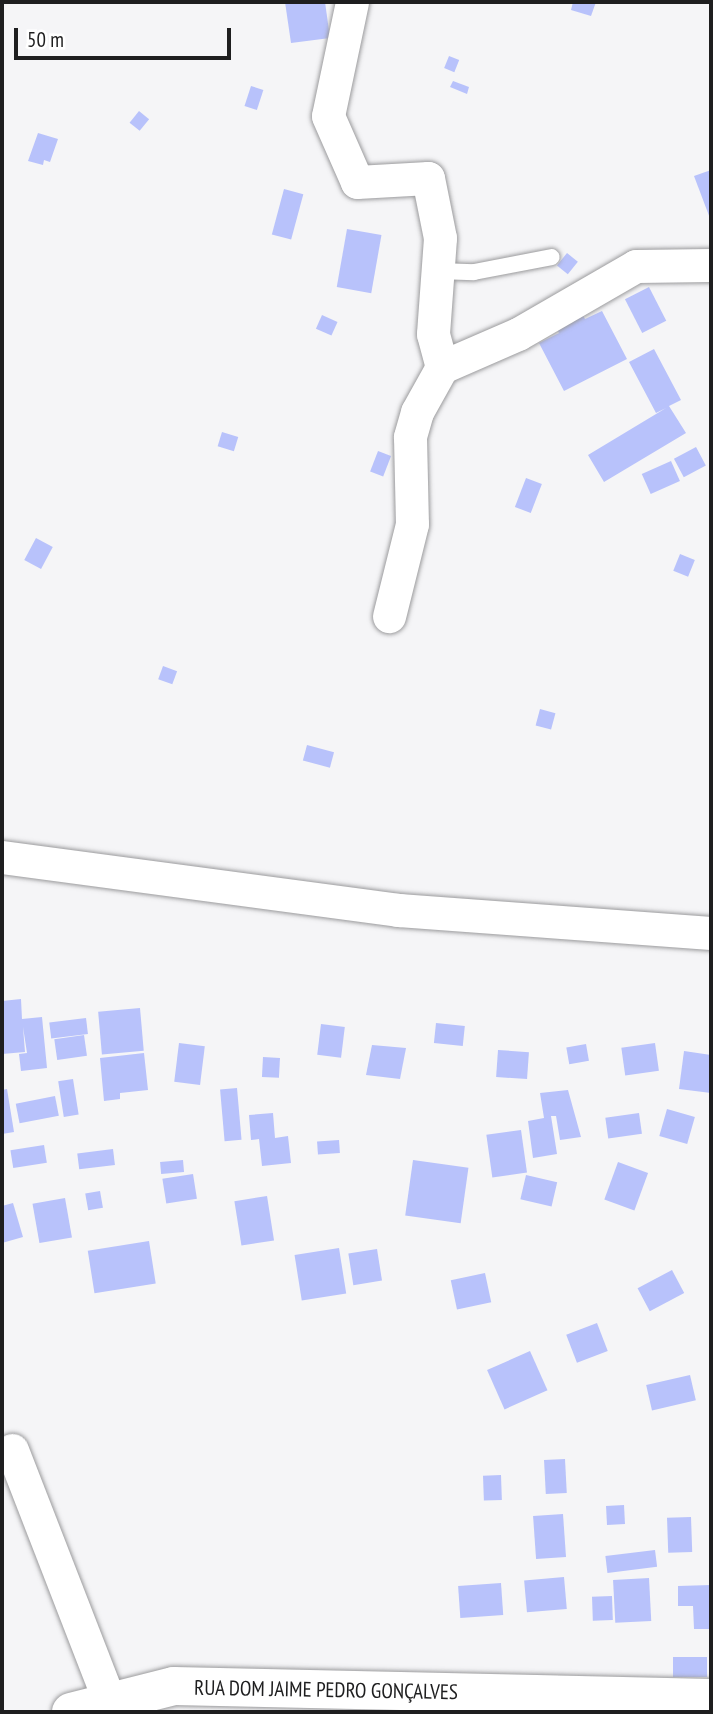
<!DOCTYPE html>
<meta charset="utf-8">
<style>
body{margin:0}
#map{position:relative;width:713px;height:1714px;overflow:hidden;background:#f5f5f7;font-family:"PT Sans Narrow",sans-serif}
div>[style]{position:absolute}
.building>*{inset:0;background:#b8c2fb;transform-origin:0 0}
.roads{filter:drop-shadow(0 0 2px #9b9b9d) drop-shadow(0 0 2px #9b9b9d)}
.service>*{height:16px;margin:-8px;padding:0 8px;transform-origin:8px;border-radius:8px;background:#fff}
.minor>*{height:33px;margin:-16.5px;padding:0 16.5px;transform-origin:16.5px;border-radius:16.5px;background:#fff}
.secondary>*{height:38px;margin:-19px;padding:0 19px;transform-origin:19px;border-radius:19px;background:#fff}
span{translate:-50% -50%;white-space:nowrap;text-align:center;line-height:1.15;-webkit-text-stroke:6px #fff;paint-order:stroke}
.street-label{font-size:21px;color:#1e1e1f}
.frame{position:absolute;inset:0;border:4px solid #1e1e1f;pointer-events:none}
.scale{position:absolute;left:14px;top:28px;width:217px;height:32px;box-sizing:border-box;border:4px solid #1e1e1f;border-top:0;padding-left:9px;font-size:21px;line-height:24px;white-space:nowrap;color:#1e1e1f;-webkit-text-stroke:5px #fff;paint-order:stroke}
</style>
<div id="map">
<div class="building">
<i style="clip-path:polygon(285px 2px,325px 2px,330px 38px,291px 43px)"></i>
<i style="clip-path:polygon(573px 2px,596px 2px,591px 16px,571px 10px)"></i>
<i style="left:449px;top:56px;width:11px;height:13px;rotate:22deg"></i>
<i style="clip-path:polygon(453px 81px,469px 87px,467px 94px,450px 87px)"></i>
<i style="left:251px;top:86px;width:13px;height:21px;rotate:18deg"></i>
<i style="left:139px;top:111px;width:13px;height:15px;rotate:39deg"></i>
<i style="clip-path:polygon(38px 133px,58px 139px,50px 162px,44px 160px,43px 165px,28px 161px)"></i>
<i style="clip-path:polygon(711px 170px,711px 221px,694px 176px)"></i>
<i style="left:284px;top:189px;width:20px;height:47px;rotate:15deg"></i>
<i style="left:347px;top:229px;width:35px;height:59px;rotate:10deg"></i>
<i style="left:567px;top:253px;width:14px;height:16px;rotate:39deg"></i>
<i style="left:649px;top:287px;width:38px;height:27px;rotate:63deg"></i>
<i style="clip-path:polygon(580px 310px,585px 319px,602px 311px,627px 359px,564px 391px,539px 343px,559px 333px,554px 324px)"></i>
<i style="left:322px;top:315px;width:17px;height:15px;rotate:24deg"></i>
<i style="clip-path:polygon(654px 349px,681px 400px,669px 406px,686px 433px,604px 482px,588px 455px,666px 408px,656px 413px,629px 362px)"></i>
<i style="left:222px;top:432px;width:17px;height:15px;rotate:17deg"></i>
<i style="left:696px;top:447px;width:21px;height:25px;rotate:62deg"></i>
<i style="left:378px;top:451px;width:14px;height:22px;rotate:21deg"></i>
<i style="left:671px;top:461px;width:22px;height:32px;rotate:66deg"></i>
<i style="left:526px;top:478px;width:17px;height:31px;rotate:21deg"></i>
<i style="left:36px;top:538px;width:19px;height:25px;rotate:28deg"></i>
<i style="left:680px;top:554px;width:16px;height:18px;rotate:22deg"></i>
<i style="left:163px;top:666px;width:15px;height:14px;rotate:20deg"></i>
<i style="left:540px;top:709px;width:16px;height:17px;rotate:15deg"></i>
<i style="left:307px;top:745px;width:28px;height:16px;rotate:15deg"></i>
<i style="clip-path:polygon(21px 999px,22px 1019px,42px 1017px,47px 1068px,21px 1071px,19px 1054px,27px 1053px,23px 1027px,25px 1052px,2px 1054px,2px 1001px)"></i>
<i style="left:140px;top:1008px;width:43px;height:42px;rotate:85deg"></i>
<i style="left:86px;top:1018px;width:16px;height:37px;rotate:83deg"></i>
<i style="left:436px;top:1023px;width:29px;height:20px;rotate:6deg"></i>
<i style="left:321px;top:1024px;width:24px;height:31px;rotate:7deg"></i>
<i style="left:84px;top:1035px;width:21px;height:30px;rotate:82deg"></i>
<i style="left:179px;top:1043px;width:26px;height:39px;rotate:7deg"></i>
<i style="left:655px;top:1043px;width:28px;height:34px;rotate:82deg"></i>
<i style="left:586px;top:1044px;width:17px;height:20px;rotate:80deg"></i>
<i style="clip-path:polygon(372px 1045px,406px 1048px,400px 1079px,366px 1075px)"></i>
<i style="left:498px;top:1050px;width:31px;height:27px;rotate:4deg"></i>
<i style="clip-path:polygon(684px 1051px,711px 1055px,711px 1093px,679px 1089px)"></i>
<i style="clip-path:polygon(144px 1053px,148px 1090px,120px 1093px,120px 1099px,104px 1101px,100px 1058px)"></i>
<i style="left:263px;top:1057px;width:17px;height:20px;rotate:3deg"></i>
<i style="left:73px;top:1079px;width:36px;height:15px;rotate:81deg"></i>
<i style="left:237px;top:1088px;width:52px;height:17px;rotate:85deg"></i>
<i style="clip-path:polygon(7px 1089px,14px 1132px,2px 1134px,2px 1090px)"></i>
<i style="clip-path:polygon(568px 1090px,581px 1137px,560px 1140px,556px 1116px,551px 1116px,557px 1154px,533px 1158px,528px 1121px,544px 1118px,540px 1093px)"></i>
<i style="left:55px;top:1096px;width:20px;height:40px;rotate:79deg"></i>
<i style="left:667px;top:1109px;width:29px;height:28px;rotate:16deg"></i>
<i style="clip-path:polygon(273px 1113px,275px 1138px,288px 1136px,291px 1163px,262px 1166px,259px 1139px,251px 1140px,249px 1115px)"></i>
<i style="left:639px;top:1113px;width:21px;height:34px;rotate:82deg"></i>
<i style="left:521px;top:1130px;width:43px;height:35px;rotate:82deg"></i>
<i style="left:339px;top:1140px;width:13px;height:22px;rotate:86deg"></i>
<i style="left:44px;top:1145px;width:18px;height:34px;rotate:81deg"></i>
<i style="left:113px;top:1149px;width:16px;height:36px;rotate:83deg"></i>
<i style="left:183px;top:1160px;width:12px;height:23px;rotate:85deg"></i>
<i style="left:413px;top:1160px;width:56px;height:56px;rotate:8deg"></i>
<i style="left:618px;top:1162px;width:32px;height:40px;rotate:20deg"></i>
<i style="left:193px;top:1174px;width:25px;height:31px;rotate:81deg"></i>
<i style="left:526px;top:1175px;width:32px;height:25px;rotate:13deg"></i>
<i style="left:100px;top:1191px;width:17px;height:15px;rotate:80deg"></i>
<i style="left:267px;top:1196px;width:45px;height:33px;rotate:81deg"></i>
<i style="left:65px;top:1198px;width:40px;height:33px;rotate:80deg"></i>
<i style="clip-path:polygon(13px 1203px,23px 1237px,2px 1243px,2px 1206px)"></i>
<i style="left:149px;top:1241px;width:43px;height:62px;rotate:81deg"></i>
<i style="left:339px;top:1248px;width:46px;height:45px;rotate:81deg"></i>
<i style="left:377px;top:1249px;width:32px;height:29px;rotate:81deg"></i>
<i style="left:672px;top:1270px;width:26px;height:39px;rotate:62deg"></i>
<i style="left:485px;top:1273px;width:30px;height:35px;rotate:78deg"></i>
<i style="left:597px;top:1323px;width:30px;height:33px;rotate:69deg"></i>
<i style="left:530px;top:1351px;width:43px;height:47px;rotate:66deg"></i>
<i style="left:690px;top:1375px;width:26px;height:45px;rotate:77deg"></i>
<i style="left:565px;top:1459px;width:34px;height:21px;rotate:87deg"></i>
<i style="left:501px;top:1475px;width:25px;height:18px;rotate:88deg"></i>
<i style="left:624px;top:1505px;width:19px;height:18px;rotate:87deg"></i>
<i style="left:563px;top:1514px;width:43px;height:30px;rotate:86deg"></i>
<i style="left:691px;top:1517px;width:35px;height:24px;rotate:88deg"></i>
<i style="left:655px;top:1550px;width:17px;height:50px;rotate:83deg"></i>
<i style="left:564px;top:1577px;width:32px;height:40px;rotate:85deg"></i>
<i style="left:649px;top:1578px;width:43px;height:36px;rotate:87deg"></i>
<i style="left:501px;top:1583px;width:32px;height:43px;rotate:86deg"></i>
<i style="clip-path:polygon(711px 1585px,711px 1629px,694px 1629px,693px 1606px,678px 1606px,678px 1586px)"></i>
<i style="left:612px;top:1596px;width:24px;height:20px;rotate:88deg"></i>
<i style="left:673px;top:1657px;width:34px;height:20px"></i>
</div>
<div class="roads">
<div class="service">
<i style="left:439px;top:271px;width:35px;rotate:2deg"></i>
<i style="left:474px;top:272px;width:79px;rotate:-10.9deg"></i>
</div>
<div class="minor">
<i style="left:352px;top:2px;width:116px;rotate:101.9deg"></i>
<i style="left:328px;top:116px;width:72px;rotate:66.3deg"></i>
<i style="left:357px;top:182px;width:71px;rotate:-3.2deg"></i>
<i style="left:428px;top:178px;width:61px;rotate:78.7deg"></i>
<i style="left:440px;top:238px;width:96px;rotate:94.2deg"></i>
<i style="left:433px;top:334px;width:34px;rotate:75deg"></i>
<i style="left:442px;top:367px;width:51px;rotate:119.1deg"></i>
<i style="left:417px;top:412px;width:26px;rotate:106deg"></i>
<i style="left:410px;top:437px;width:87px;rotate:88.7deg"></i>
<i style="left:412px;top:524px;width:95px;rotate:104deg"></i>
<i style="left:442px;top:367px;width:83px;rotate:-23.5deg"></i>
<i style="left:518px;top:334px;width:136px;rotate:-30deg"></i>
<i style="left:636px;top:266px;width:75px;rotate:-0.8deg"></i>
<i style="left:2px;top:857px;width:400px;rotate:7.6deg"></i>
<i style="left:398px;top:910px;width:314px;rotate:4.2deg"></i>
<i style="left:12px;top:1450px;width:268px;rotate:68.8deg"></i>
</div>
<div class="secondary">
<i style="left:71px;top:1712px;width:106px;rotate:-14.2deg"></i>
<i style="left:174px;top:1686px;width:537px;rotate:1.28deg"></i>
</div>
</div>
<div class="street-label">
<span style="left:326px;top:1690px;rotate:1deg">RUA DOM JAIME PEDRO GONÇALVES</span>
</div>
<div class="frame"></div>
<div class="scale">50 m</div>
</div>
